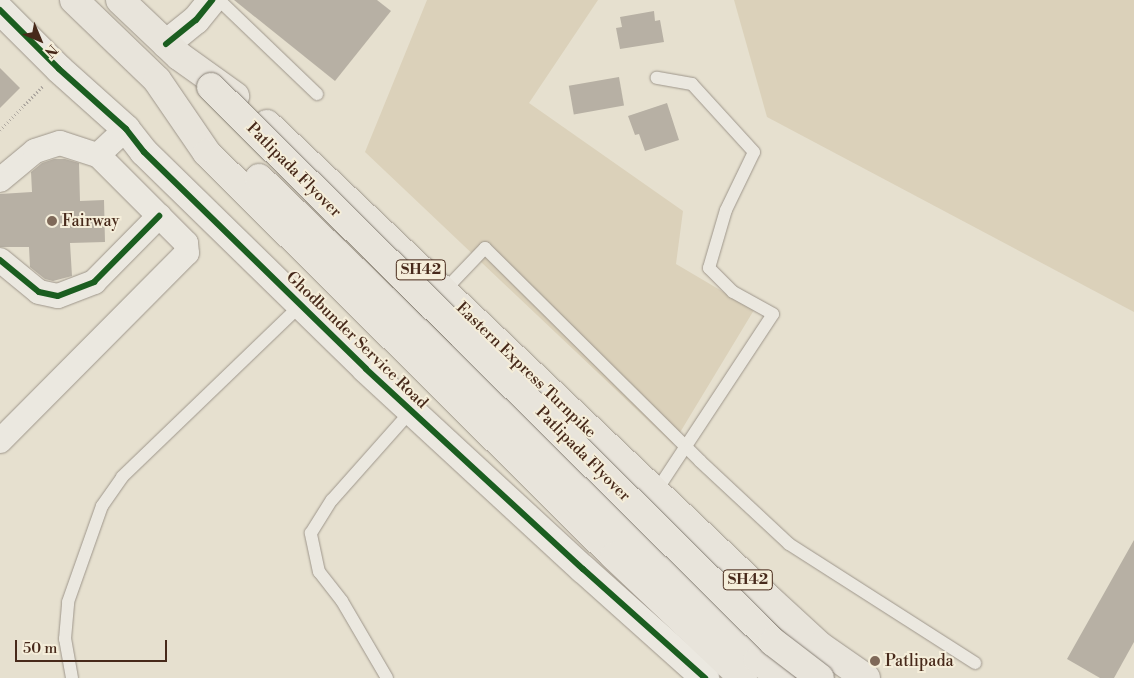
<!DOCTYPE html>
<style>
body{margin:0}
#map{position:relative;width:1134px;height:678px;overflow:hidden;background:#e6e0cf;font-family:"Libre Bodoni",serif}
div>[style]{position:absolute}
.green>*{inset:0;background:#dbd1ba}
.building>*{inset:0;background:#b7b0a4;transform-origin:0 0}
.path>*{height:3px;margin-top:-1.5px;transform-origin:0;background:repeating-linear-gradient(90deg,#aea8a0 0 1px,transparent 0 3.5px)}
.roads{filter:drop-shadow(0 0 1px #9e968b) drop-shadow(0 0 1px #9e968b)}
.service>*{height:12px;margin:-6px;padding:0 6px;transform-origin:6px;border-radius:6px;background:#ebe8e0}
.minor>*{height:24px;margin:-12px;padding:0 12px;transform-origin:12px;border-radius:12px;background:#ebe8e0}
.tertiary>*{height:28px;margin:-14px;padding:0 14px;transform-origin:14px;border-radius:14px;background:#ebe8e0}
.primary>*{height:28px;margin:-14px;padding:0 14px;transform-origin:14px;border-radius:14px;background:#e8e4db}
.bridges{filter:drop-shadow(0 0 1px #867e74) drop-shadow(0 0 1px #867e74)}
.primary-bridge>*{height:28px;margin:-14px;padding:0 14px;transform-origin:14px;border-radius:14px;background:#e8e4db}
.cycleway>*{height:6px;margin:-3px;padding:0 3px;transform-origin:3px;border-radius:3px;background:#1b5e20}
.dots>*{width:14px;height:14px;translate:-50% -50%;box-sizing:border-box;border:2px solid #f5eeda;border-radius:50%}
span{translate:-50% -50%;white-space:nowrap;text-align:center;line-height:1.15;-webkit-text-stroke:4px #f5eeda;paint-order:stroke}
.shield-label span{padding:1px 4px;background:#f5eeda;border:1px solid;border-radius:4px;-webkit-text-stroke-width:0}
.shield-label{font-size:15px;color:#47291a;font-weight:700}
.street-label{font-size:16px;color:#47291a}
.poi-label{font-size:16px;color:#47291a}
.left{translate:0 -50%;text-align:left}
.north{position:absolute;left:15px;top:15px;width:50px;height:50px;-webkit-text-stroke:4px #f5eeda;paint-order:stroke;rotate:135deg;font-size:14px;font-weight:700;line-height:20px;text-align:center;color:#47291a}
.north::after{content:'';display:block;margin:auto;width:18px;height:22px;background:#47291a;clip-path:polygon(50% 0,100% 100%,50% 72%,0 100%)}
.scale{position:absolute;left:15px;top:640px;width:152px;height:22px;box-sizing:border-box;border:2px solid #47291a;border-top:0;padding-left:6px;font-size:15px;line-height:18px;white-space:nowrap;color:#47291a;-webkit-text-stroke:4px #f5eeda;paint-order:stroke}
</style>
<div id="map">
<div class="green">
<i style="clip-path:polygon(427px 0,598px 0,529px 103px,683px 211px,676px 264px,754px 310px,673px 444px,365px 152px)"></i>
<i style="clip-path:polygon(734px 0,1134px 0,1134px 312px,767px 117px)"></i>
</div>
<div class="building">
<i style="clip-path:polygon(234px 0,377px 0,391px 11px,335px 81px)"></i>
<i style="clip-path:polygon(654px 11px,655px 21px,660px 20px,664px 42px,620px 49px,616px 28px,622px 27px,620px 17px)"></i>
<i style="clip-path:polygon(0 68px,20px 88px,0 108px)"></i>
<i style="left:619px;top:77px;width:29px;height:51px;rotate:80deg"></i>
<i style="clip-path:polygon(667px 103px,679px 140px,645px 151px,639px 134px,635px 135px,628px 116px)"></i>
<i style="clip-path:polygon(54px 159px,65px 159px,79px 163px,80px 201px,104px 200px,105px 242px,70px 243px,72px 276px,53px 281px,45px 279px,30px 267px,29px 247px,0 247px,0 194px,32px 192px,31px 172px,42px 163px)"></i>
<i style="clip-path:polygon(1134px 540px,1134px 642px,1114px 678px,1100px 678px,1067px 659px)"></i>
</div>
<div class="path">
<i style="left:0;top:130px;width:62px;rotate:-45.7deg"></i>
</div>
<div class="roads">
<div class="service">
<i style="left:219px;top:0;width:136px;rotate:43.8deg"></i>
<i style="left:443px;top:292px;width:61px;rotate:-46.3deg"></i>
<i style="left:485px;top:248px;width:303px;rotate:44.7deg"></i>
<i style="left:700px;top:461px;width:122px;rotate:43deg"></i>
<i style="left:789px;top:544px;width:221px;rotate:32.6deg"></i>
<i style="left:655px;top:493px;width:214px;rotate:-56.6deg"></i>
<i style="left:773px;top:314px;width:46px;rotate:-151.2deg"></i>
<i style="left:733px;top:292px;width:34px;rotate:-135deg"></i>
<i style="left:709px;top:268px;width:60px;rotate:-73.7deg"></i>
<i style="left:726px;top:210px;width:64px;rotate:-64.2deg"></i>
<i style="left:754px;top:152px;width:92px;rotate:-132.4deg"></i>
<i style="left:692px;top:84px;width:36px;rotate:-170deg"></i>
<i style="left:72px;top:678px;width:40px;rotate:-100deg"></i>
<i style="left:65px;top:639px;width:37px;rotate:-85deg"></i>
<i style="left:68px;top:602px;width:102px;rotate:-70.5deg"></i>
<i style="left:102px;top:506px;width:35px;rotate:-55deg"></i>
<i style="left:122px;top:477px;width:248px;rotate:-43.9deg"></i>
<i style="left:387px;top:678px;width:89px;rotate:-120.3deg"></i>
<i style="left:342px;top:601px;width:37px;rotate:-128deg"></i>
<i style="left:319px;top:572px;width:40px;rotate:-102deg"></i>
<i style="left:311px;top:533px;width:39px;rotate:-58deg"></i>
<i style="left:332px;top:500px;width:119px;rotate:-48.4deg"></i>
</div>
<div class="minor">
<i style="left:0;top:180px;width:45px;rotate:-39.6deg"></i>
<i style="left:35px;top:151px;width:26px;rotate:-18deg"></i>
<i style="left:60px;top:143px;width:40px;rotate:18deg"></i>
<i style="left:0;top:260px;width:50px;rotate:39.4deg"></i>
<i style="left:39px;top:292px;width:19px;rotate:12deg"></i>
<i style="left:58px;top:296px;width:39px;rotate:-21deg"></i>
<i style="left:94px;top:282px;width:93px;rotate:-45.4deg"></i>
<i style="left:0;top:441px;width:265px;rotate:-45.2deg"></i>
<i style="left:187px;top:253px;width:10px;rotate:-96deg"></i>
<i style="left:186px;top:243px;width:124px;rotate:-135deg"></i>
<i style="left:98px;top:155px;width:38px;rotate:-43deg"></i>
</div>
<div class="tertiary">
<i style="left:0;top:10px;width:83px;rotate:45deg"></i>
<i style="left:59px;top:69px;width:90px;rotate:41.8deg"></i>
<i style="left:126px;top:129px;width:29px;rotate:52deg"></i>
<i style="left:144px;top:152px;width:310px;rotate:44.3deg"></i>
<i style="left:366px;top:369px;width:295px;rotate:42.7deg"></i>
<i style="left:583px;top:569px;width:164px;rotate:41.8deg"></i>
<i style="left:166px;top:44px;width:38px;rotate:-39deg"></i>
<i style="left:196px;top:20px;width:26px;rotate:-51deg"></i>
</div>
<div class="primary">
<i style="left:74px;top:0;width:115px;rotate:43.9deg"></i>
<i style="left:157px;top:80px;width:88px;rotate:55.6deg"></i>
<i style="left:207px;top:153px;width:573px;rotate:44.72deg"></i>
<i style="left:614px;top:556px;width:178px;rotate:43.4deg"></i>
<i style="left:120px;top:0;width:81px;rotate:43.5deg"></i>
<i style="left:179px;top:56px;width:69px;rotate:35.5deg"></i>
<i style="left:267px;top:124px;width:693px;rotate:43.42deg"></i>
<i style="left:770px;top:600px;width:68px;rotate:42.6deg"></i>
<i style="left:820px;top:646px;width:56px;rotate:34.8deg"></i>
<i style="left:259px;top:178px;width:694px;rotate:44.01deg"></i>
<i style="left:758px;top:660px;width:29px;rotate:38deg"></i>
</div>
</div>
<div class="bridges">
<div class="primary-bridge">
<i style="left:211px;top:87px;width:790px;rotate:44.64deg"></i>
<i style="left:773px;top:642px;width:59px;rotate:37.5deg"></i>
</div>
</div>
<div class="cycleway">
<i style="left:0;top:10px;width:83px;rotate:45deg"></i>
<i style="left:59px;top:69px;width:90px;rotate:41.8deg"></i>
<i style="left:126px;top:129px;width:29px;rotate:52deg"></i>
<i style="left:144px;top:152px;width:310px;rotate:44.3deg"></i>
<i style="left:366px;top:369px;width:295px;rotate:42.7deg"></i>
<i style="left:583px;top:569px;width:164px;rotate:41.8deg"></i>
<i style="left:166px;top:44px;width:38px;rotate:-39deg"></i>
<i style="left:196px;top:20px;width:26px;rotate:-51deg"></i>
<i style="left:0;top:260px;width:50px;rotate:39.4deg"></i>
<i style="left:39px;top:292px;width:19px;rotate:12deg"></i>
<i style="left:58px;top:296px;width:39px;rotate:-21deg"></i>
<i style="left:94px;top:282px;width:93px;rotate:-45.4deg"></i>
</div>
<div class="dots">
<i style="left:52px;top:221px;background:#7f6959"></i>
<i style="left:875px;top:661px;background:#7f6959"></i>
</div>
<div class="shield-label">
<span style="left:421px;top:270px">SH42</span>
<span style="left:748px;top:580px">SH42</span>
</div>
<div class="street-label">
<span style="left:294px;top:170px;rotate:45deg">Patlipada Flyover</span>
<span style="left:357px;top:340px;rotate:44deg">Ghodbunder Service Road</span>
<span style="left:526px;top:370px;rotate:44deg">Eastern Express Turnpike</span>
<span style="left:583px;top:454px;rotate:45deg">Patlipada Flyover</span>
</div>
<div class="poi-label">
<span class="left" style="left:62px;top:221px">Fairway</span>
<span class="left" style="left:885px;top:661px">Patlipada</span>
</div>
<div class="north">N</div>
<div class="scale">50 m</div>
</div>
